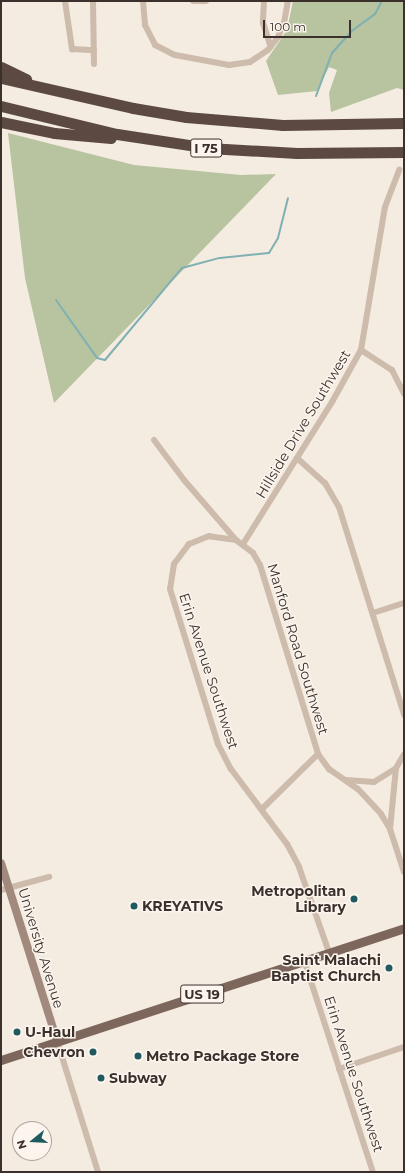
<!DOCTYPE html>
<style>
body{margin:0}
#map{position:relative;width:405px;height:1173px;overflow:hidden;background:#f4ebe1;font-family:Montserrat,sans-serif}
div>[style]{position:absolute}
.green>*{inset:0;background:#b8c4a0}
.stream>*{height:2px;margin:-1px;padding:0 1px;transform-origin:1px;border-radius:1px;background:#7fb0b2}
.minor>*{height:6px;margin:-3px;padding:0 3px;transform-origin:3px;border-radius:3px;background:#cdbbac}
.secondary>*{height:8px;margin:-4px;padding:0 4px;transform-origin:4px;border-radius:4px;background:#a18a7d}
.primary>*{height:9px;margin:-4.5px;padding:0 4.5px;transform-origin:4.5px;border-radius:4.5px;background:#7d675c}
.motorway>*{height:11px;margin:-5.5px;padding:0 5.5px;transform-origin:5.5px;border-radius:5.5px;background:#5c4a42}
.dots>*{width:11px;height:11px;translate:-50% -50%;box-sizing:border-box;border:2px solid #fbf5ee;border-radius:50%}
span{translate:-50% -50%;white-space:nowrap;text-align:center;line-height:1.15;-webkit-text-stroke:3px #fbf5ee;paint-order:stroke}
.shield-label span{padding:1px 3px;background:#fbf5ee;border:1px solid;border-radius:3px;-webkit-text-stroke-width:0}
.shield-label{font-size:13px;color:#3b302b;font-weight:700}
.street-label{font-size:14px;color:#3b302b}
.poi-label{font-size:14px;color:#3b302b;font-weight:700}
.right{translate:-100% -50%;text-align:right}
.left{translate:0 -50%;text-align:left}
.frame{position:absolute;inset:0;border:2px solid #3b302b;pointer-events:none}
.north{position:absolute;left:12px;top:1121px;width:40px;height:40px;box-sizing:border-box;background:#fbf5ee;border:1px solid #aea6a0;border-radius:50%;rotate:252deg;font-size:11px;font-weight:700;line-height:16px;text-align:center;color:#3b302b}
.north::after{content:'';display:block;margin:auto;width:14px;height:18px;background:#1f5a5e;clip-path:polygon(50% 0,100% 100%,50% 72%,0 100%)}
.scale{position:absolute;left:263px;top:20px;width:88px;height:18px;box-sizing:border-box;border:2px solid #3b302b;border-top:0;padding-left:5px;font-size:12px;line-height:14px;white-space:nowrap;color:#3b302b;-webkit-text-stroke:3px #fbf5ee;paint-order:stroke}
</style>
<div id="map">
<div class="green">
<i style="clip-path:polygon(293px 1px,404px 1px,404px 90px,397px 88px,331px 112px,329px 93px,337px 70px,329px 67px,317px 91px,278px 95px,266px 61px,287px 30px)"></i>
<i style="clip-path:polygon(8px 133px,134px 165px,241px 175px,276px 174px,54px 403px,25px 278px)"></i>
</div>
<div class="stream">
<i style="left:316px;top:96px;width:46px;rotate:-69.6deg"></i>
<i style="left:332px;top:53px;width:31px;rotate:-48deg"></i>
<i style="left:353px;top:30px;width:27px;rotate:-36deg"></i>
<i style="left:375px;top:14px;width:15px;rotate:-62deg"></i>
<i style="left:56px;top:300px;width:71px;rotate:54.7deg"></i>
<i style="left:97px;top:358px;width:8px;rotate:14deg"></i>
<i style="left:105px;top:360px;width:120px;rotate:-50.1deg"></i>
<i style="left:182px;top:268px;width:39px;rotate:-15deg"></i>
<i style="left:220px;top:258px;width:49px;rotate:-5.8deg"></i>
<i style="left:269px;top:253px;width:17px;rotate:-59deg"></i>
<i style="left:278px;top:238px;width:41px;rotate:-76deg"></i>
</div>
<div class="minor">
<i style="left:65px;top:1px;width:49px;rotate:81.7deg"></i>
<i style="left:72px;top:49px;width:22px;rotate:3deg"></i>
<i style="left:93px;top:1px;width:63px;rotate:89.1deg"></i>
<i style="left:143px;top:1px;width:24px;rotate:85deg"></i>
<i style="left:145px;top:25px;width:22px;rotate:63deg"></i>
<i style="left:155px;top:45px;width:22px;rotate:27deg"></i>
<i style="left:175px;top:55px;width:55px;rotate:10.5deg"></i>
<i style="left:229px;top:65px;width:21px;rotate:-8deg"></i>
<i style="left:250px;top:62px;width:22px;rotate:-34deg"></i>
<i style="left:268px;top:50px;width:16px;rotate:-52deg"></i>
<i style="left:278px;top:37px;width:15px;rotate:-67deg"></i>
<i style="left:284px;top:23px;width:22px;rotate:-80deg"></i>
<i style="left:193px;top:1px;width:13px"></i>
<i style="left:264px;top:1px;width:22px;rotate:93deg"></i>
<i style="left:263px;top:23px;width:25px;rotate:72deg"></i>
<i style="left:361px;top:350px;width:37px;rotate:33deg"></i>
<i style="left:392px;top:370px;width:27px;rotate:63deg"></i>
<i style="left:154px;top:440px;width:50px;rotate:53.1deg"></i>
<i style="left:184px;top:480px;width:79px;rotate:49.1deg"></i>
<i style="left:236px;top:540px;width:21px;rotate:37deg"></i>
<i style="left:253px;top:553px;width:14px;rotate:60deg"></i>
<i style="left:260px;top:565px;width:198px;rotate:72.9deg"></i>
<i style="left:318px;top:754px;width:19px;rotate:54deg"></i>
<i style="left:329px;top:769px;width:35px;rotate:35deg"></i>
<i style="left:358px;top:789px;width:34px;rotate:47deg"></i>
<i style="left:381px;top:814px;width:17px;rotate:59deg"></i>
<i style="left:390px;top:829px;width:45px;rotate:72deg"></i>
<i style="left:297px;top:458px;width:38px;rotate:42deg"></i>
<i style="left:325px;top:483px;width:28px;rotate:60deg"></i>
<i style="left:339px;top:507px;width:218px;rotate:72.6deg"></i>
<i style="left:236px;top:540px;width:27px;rotate:-172deg"></i>
<i style="left:209px;top:536px;width:22px;rotate:158deg"></i>
<i style="left:189px;top:544px;width:25px;rotate:127deg"></i>
<i style="left:174px;top:564px;width:25px;rotate:99deg"></i>
<i style="left:170px;top:589px;width:162px;rotate:72.8deg"></i>
<i style="left:218px;top:744px;width:28px;rotate:63deg"></i>
<i style="left:231px;top:769px;width:94px;rotate:53.3deg"></i>
<i style="left:287px;top:844px;width:26px;rotate:62deg"></i>
<i style="left:299px;top:867px;width:90px;rotate:70.6deg"></i>
<i style="left:243px;top:544px;width:168px;rotate:-57.9deg"></i>
<i style="left:332px;top:402px;width:60px;rotate:-60.9deg"></i>
<i style="left:361px;top:350px;width:145px;rotate:-80.5deg"></i>
<i style="left:385px;top:207px;width:40px;rotate:-69deg"></i>
<i style="left:373px;top:613px;width:33px;rotate:-18deg"></i>
<i style="left:346px;top:780px;width:28px;rotate:4deg"></i>
<i style="left:374px;top:782px;width:26px;rotate:-32deg"></i>
<i style="left:263px;top:808px;width:77px;rotate:-44.5deg"></i>
<i style="left:390px;top:829px;width:61px;rotate:-84.4deg"></i>
<i style="left:396px;top:768px;width:16px;rotate:-60deg"></i>
<i style="left:1px;top:890px;width:50px;rotate:-15.2deg"></i>
<i style="left:304px;top:960px;width:223px;rotate:72deg"></i>
<i style="left:57px;top:1041px;width:137px;rotate:72.6deg"></i>
<i style="left:339px;top:1069px;width:69px;rotate:-18.7deg"></i>
</div>
<div class="secondary">
<i style="left:1px;top:863px;width:187px;rotate:72.5deg"></i>
</div>
<div class="primary">
<i style="left:1px;top:1060px;width:424px;rotate:-18.1deg"></i>
</div>
<div class="motorway">
<i style="left:1px;top:67px;width:28px;rotate:26deg"></i>
<i style="left:1px;top:78px;width:135px;rotate:12.8deg"></i>
<i style="left:133px;top:108px;width:54px;rotate:9.6deg"></i>
<i style="left:186px;top:117px;width:97px;rotate:4.7deg"></i>
<i style="left:283px;top:125px;width:121px;rotate:-0.9deg"></i>
<i style="left:1px;top:106px;width:119px;rotate:13.6deg"></i>
<i style="left:117px;top:134px;width:92px;rotate:8.7deg"></i>
<i style="left:208px;top:148px;width:89px;rotate:3.2deg"></i>
<i style="left:297px;top:153px;width:107px;rotate:-0.5deg"></i>
<i style="left:1px;top:122px;width:54px;rotate:11.7deg"></i>
<i style="left:54px;top:133px;width:57px;rotate:5deg"></i>
</div>
<div class="dots">
<i style="left:354px;top:899px;background:#1f5a5e"></i>
<i style="left:134px;top:906px;background:#1f5a5e"></i>
<i style="left:389px;top:968px;background:#1f5a5e"></i>
<i style="left:17px;top:1032px;background:#1f5a5e"></i>
<i style="left:93px;top:1052px;background:#1f5a5e"></i>
<i style="left:138px;top:1056px;background:#1f5a5e"></i>
<i style="left:101px;top:1078px;background:#1f5a5e"></i>
</div>
<div class="shield-label">
<span style="left:206px;top:148px">I 75</span>
<span style="left:202px;top:994px">US 19</span>
</div>
<div class="street-label">
<span style="left:303px;top:424px;rotate:-59deg">Hillside Drive Southwest</span>
<span style="left:298px;top:649px;rotate:73deg">Manford Road Southwest</span>
<span style="left:209px;top:671px;rotate:72deg">Erin Avenue Southwest</span>
<span style="left:41px;top:948px;rotate:73deg">University Avenue</span>
<span style="left:354px;top:1074px;rotate:72deg">Erin Avenue Southwest</span>
</div>
<div class="poi-label">
<span class="right" style="left:346px;top:899px">Metropolitan<br>Library</span>
<span class="left" style="left:142px;top:906px">KREYATIVS</span>
<span class="right" style="left:381px;top:968px">Saint Malachi<br>Baptist Church</span>
<span class="left" style="left:25px;top:1032px">U-Haul</span>
<span class="right" style="left:85px;top:1052px">Chevron</span>
<span class="left" style="left:146px;top:1056px">Metro Package Store</span>
<span class="left" style="left:109px;top:1078px">Subway</span>
</div>
<div class="frame"></div>
<div class="north">N</div>
<div class="scale">100 m</div>
</div>
